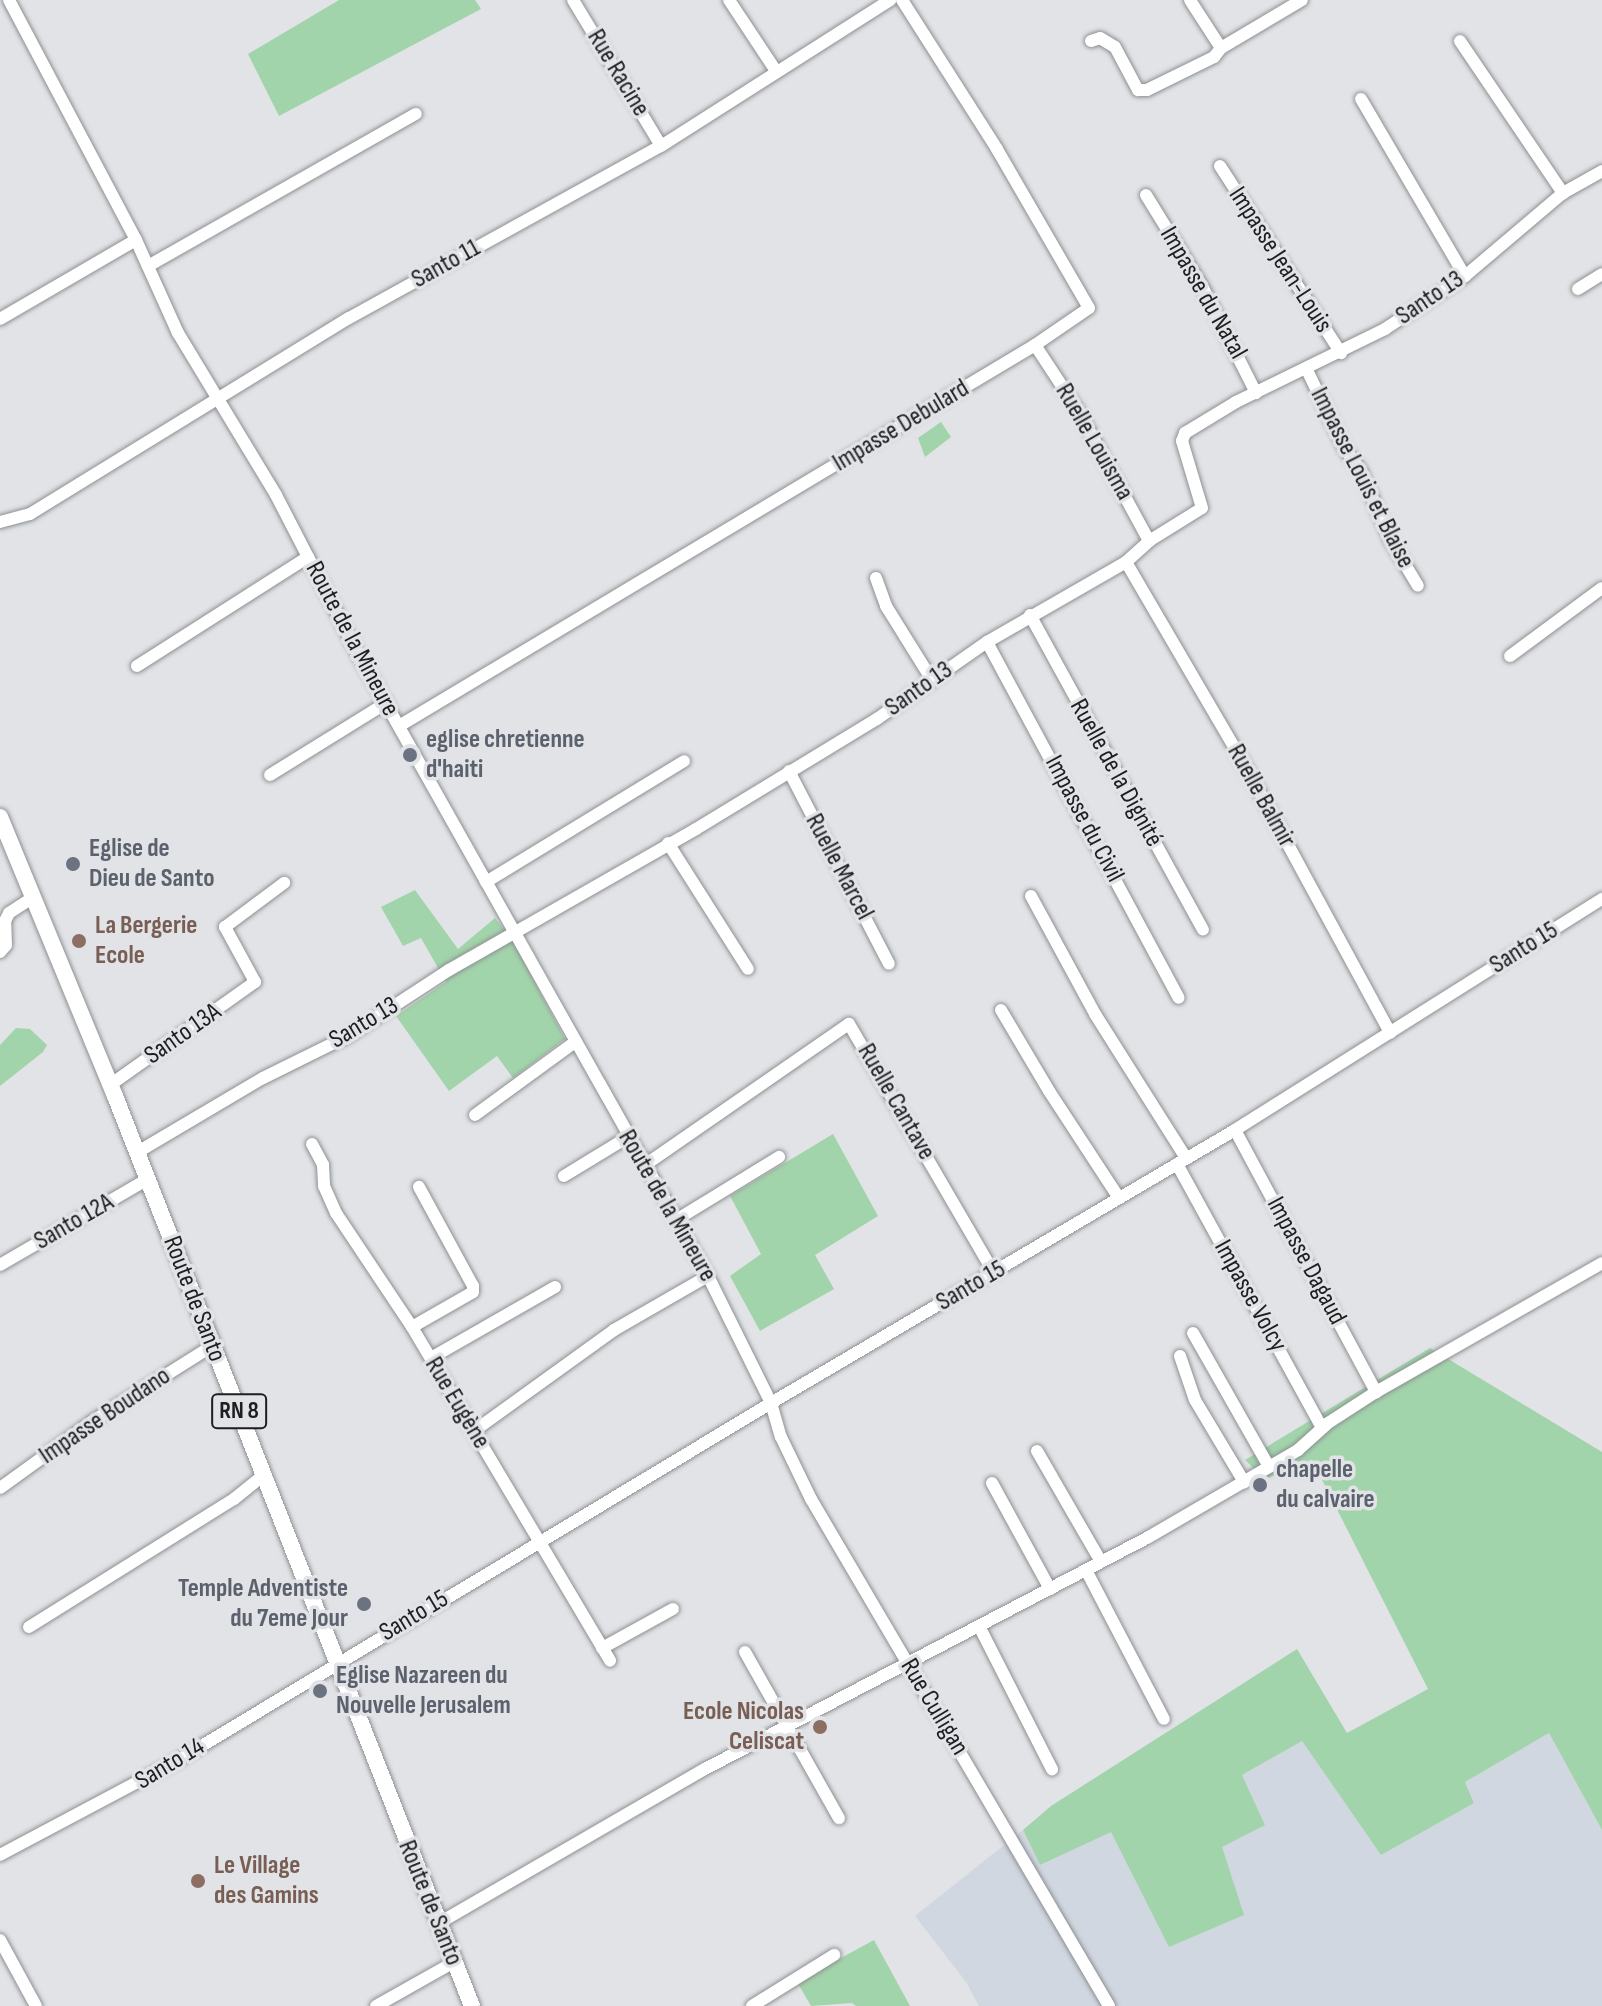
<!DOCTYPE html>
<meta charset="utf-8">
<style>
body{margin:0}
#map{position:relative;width:1602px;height:2006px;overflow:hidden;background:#e1e3e6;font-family:"Sofia Sans Condensed",sans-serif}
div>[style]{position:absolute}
.built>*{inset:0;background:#d0d7e0}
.green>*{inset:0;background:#a2d4ab}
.roads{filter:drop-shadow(0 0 2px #8d9092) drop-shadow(0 0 2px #8d9092)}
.minor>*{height:12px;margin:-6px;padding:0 6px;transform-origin:6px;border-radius:6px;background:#fff}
.major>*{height:16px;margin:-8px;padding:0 8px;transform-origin:8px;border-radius:8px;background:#fff}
.dots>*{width:22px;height:22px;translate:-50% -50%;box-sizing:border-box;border:4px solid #e1e3e6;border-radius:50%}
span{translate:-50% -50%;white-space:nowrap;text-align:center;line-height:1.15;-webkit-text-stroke:7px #e1e3e6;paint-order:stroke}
.shield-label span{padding:2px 6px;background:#e1e3e6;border:2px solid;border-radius:6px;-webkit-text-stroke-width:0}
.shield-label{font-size:24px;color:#1d1e1f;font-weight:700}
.street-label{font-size:26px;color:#1d1e1f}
.worship-label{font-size:26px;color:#5b616d;font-weight:700}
.left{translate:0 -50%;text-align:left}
.right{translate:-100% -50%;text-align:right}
.education-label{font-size:26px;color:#785e54;font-weight:700}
</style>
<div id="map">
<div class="built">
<i style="clip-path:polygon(1549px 1733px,1602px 1830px,1602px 2006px,979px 2006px,966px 1982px,915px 1916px,1023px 1830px,1040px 1865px,1111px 1831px,1170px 1947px,1222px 1846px,1265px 1825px,1242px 1775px,1302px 1741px,1381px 1855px,1474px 1802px,1465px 1782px)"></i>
</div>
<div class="green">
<i style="clip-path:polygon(339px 0,475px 0,481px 9px,279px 116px,248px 54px)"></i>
<i style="clip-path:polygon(941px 422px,951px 437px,925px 457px,918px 438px)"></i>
<i style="clip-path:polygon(415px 890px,458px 949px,495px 918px,512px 940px,565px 1039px,513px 1078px,497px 1056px,449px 1091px,396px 1016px,446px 982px,421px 938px,403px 946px,381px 907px)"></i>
<i style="clip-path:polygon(16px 1028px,30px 1029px,47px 1045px,43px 1052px,0 1086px,0 1045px)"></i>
<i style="clip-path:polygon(833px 1134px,878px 1216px,815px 1255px,834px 1289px,760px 1331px,730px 1276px,761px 1254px,730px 1196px)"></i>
<i style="clip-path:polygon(1430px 1348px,1602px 1452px,1602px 1830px,1549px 1733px,1465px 1782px,1474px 1803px,1381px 1855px,1302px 1741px,1242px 1775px,1265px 1825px,1222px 1847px,1244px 1915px,1169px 1947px,1111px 1832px,1040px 1865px,1023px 1830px,1051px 1806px,1297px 1649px,1347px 1733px,1428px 1689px,1312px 1460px,1265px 1479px,1245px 1460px)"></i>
<i style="clip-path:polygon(874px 1940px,910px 2006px,856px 2006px,852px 2003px,811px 2006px,797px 1982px)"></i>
</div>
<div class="roads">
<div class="minor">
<i style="left:9px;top:0;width:272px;rotate:62.1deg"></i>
<i style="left:136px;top:240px;width:102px;rotate:65.7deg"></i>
<i style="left:178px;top:333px;width:189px;rotate:58.8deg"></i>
<i style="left:276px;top:495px;width:179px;rotate:62.7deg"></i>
<i style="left:358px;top:654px;width:714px;rotate:60.63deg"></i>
<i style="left:708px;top:1276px;width:142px;rotate:63.6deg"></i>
<i style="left:771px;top:1403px;width:35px;rotate:74deg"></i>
<i style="left:781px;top:1437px;width:69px;rotate:64.2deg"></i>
<i style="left:811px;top:1499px;width:588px;rotate:59.55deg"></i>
<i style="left:573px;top:0;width:170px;rotate:58.9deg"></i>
<i style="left:729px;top:0;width:85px;rotate:56.5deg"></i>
<i style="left:1091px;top:41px;width:9px;rotate:-18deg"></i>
<i style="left:1100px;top:38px;width:17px;rotate:31deg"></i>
<i style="left:1115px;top:47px;width:49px;rotate:61.9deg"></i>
<i style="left:1138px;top:90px;width:9px"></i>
<i style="left:1147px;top:90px;width:75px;rotate:-26.2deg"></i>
<i style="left:1214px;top:57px;width:11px;rotate:-52deg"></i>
<i style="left:1221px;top:48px;width:57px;rotate:-122.9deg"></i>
<i style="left:1460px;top:41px;width:184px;rotate:55.9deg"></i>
<i style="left:1221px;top:48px;width:94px;rotate:-30.7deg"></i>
<i style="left:1361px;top:99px;width:205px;rotate:59.6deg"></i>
<i style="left:1220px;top:166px;width:223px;rotate:57.1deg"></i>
<i style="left:1146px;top:195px;width:107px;rotate:58.4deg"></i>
<i style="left:1202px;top:286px;width:120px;rotate:63.2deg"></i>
<i style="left:148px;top:266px;width:308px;rotate:-29.6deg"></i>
<i style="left:1578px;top:289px;width:28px;rotate:-32deg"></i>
<i style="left:0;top:319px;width:157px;rotate:-30.2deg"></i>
<i style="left:1035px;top:345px;width:80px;rotate:56.7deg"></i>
<i style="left:1079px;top:412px;width:147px;rotate:61.5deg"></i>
<i style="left:1307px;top:370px;width:88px;rotate:64.3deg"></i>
<i style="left:1345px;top:449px;width:27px;rotate:54deg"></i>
<i style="left:1361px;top:471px;width:76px;rotate:66.8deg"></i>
<i style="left:1391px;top:541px;width:52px;rotate:59deg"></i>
<i style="left:0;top:522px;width:31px;rotate:-15deg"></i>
<i style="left:30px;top:514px;width:374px;rotate:-31.6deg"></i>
<i style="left:349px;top:318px;width:356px;rotate:-28.9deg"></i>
<i style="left:661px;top:146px;width:272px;rotate:-32.5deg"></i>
<i style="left:1126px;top:562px;width:242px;rotate:59.7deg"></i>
<i style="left:1248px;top:771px;width:298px;rotate:61.5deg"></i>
<i style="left:876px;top:578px;width:30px;rotate:70deg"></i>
<i style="left:886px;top:606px;width:87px;rotate:58.1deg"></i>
<i style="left:1030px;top:615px;width:359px;rotate:61.2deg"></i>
<i style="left:987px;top:642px;width:404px;rotate:61.7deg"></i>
<i style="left:1510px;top:656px;width:114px;rotate:-36.5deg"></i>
<i style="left:137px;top:666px;width:203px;rotate:-32.5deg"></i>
<i style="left:399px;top:726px;width:741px;rotate:-30.92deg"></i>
<i style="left:1035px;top:345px;width:65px;rotate:-34.4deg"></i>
<i style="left:1089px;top:308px;width:184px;rotate:-120.1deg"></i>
<i style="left:997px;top:149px;width:177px;rotate:-122.5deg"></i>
<i style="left:789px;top:771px;width:217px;rotate:62.6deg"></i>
<i style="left:270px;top:775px;width:137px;rotate:-31.8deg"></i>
<i style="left:668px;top:843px;width:149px;rotate:57.6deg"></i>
<i style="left:486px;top:882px;width:232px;rotate:-31.4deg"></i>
<i style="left:1031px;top:896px;width:134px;rotate:61.5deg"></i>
<i style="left:1095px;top:1014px;width:170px;rotate:57.7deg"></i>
<i style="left:0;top:952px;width:9px;rotate:-49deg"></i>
<i style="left:6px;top:945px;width:24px;rotate:-92deg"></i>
<i style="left:5px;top:921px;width:9px;rotate:-63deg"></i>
<i style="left:9px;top:913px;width:27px;rotate:-33deg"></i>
<i style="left:1001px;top:1010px;width:94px;rotate:59.3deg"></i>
<i style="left:1049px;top:1091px;width:128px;rotate:56.8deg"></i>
<i style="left:110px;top:1085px;width:178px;rotate:-35.4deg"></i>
<i style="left:255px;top:982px;width:63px;rotate:-118.6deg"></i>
<i style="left:225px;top:927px;width:74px;rotate:-36.7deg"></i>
<i style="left:475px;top:1115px;width:124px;rotate:-36.1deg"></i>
<i style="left:1235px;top:1130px;width:298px;rotate:61.7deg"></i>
<i style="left:312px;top:1144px;width:24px;rotate:62deg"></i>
<i style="left:323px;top:1165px;width:21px;rotate:87deg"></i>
<i style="left:324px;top:1186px;width:30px;rotate:66deg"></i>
<i style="left:336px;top:1213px;width:137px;rotate:56.3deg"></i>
<i style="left:412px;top:1327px;width:388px;rotate:59.3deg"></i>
<i style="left:136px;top:1153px;width:147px;rotate:-30.6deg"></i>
<i style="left:263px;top:1078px;width:95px;rotate:-26.3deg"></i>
<i style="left:348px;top:1036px;width:121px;rotate:-33.2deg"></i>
<i style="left:449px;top:970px;width:284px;rotate:-29.7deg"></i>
<i style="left:696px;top:829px;width:212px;rotate:-31.3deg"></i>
<i style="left:877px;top:719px;width:134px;rotate:-35deg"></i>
<i style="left:987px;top:642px;width:160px;rotate:-29.9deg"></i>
<i style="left:1126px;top:562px;width:31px;rotate:-42deg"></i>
<i style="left:1149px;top:541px;width:62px;rotate:-31.9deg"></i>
<i style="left:1202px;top:508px;width:70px;rotate:-106.6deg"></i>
<i style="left:1182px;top:441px;width:9px;rotate:-69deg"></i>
<i style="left:1185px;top:433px;width:60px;rotate:-31.3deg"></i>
<i style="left:1236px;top:402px;width:166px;rotate:-26.1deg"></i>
<i style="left:1385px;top:329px;width:96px;rotate:-33.5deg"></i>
<i style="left:1465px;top:276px;width:128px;rotate:-40.3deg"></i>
<i style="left:1563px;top:193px;width:45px;rotate:-29.4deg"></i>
<i style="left:1177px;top:1164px;width:301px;rotate:61.2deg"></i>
<i style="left:645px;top:1165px;width:248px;rotate:-34.7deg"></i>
<i style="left:849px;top:1024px;width:288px;rotate:59.8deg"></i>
<i style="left:564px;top:1176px;width:75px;rotate:-31.4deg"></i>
<i style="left:676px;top:1220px;width:121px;rotate:-31.5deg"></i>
<i style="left:0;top:1265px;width:171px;rotate:-30.2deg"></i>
<i style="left:412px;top:1327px;width:70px;rotate:-29.8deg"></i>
<i style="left:473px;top:1292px;width:6px;rotate:-90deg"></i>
<i style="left:473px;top:1286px;width:113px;rotate:-118.6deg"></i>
<i style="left:1193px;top:1333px;width:154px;rotate:60.4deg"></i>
<i style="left:1180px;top:1356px;width:46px;rotate:71.2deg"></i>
<i style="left:1195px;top:1400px;width:96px;rotate:59.1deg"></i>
<i style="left:431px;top:1358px;width:143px;rotate:-29.8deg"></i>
<i style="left:474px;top:1431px;width:173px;rotate:-35.8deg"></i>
<i style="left:614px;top:1330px;width:108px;rotate:-29.9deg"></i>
<i style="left:1037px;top:1451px;width:128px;rotate:60deg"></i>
<i style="left:992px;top:1483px;width:121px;rotate:61.3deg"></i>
<i style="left:0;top:1488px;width:115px;rotate:-35.8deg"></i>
<i style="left:93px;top:1421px;width:141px;rotate:-32.2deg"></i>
<i style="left:1086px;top:1570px;width:168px;rotate:62.4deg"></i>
<i style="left:979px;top:1626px;width:161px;rotate:63deg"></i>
<i style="left:29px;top:1627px;width:242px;rotate:-32deg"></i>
<i style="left:234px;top:1499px;width:40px;rotate:-39deg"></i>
<i style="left:602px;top:1648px;width:81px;rotate:-28.8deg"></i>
<i style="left:745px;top:1652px;width:191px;rotate:60.5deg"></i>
<i style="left:0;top:1855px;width:198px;rotate:-28deg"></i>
<i style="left:175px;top:1762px;width:696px;rotate:-31.06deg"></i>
<i style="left:771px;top:1403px;width:538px;rotate:-30.47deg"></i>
<i style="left:1235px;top:1130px;width:434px;rotate:-32.2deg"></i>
<i style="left:439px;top:1923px;width:305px;rotate:-30.1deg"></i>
<i style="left:703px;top:1770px;width:501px;rotate:-27.59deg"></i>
<i style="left:1147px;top:1538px;width:175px;rotate:-30.2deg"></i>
<i style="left:1298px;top:1450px;width:40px;rotate:-42deg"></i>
<i style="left:1328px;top:1423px;width:57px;rotate:-32.9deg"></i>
<i style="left:1376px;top:1392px;width:260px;rotate:-29.7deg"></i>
<i style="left:0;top:1940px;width:75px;rotate:61.4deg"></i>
<i style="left:376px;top:2006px;width:90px;rotate:-29.4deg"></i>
<i style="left:752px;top:2006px;width:97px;rotate:-31.9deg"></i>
</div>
<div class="major">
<i style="left:0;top:817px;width:302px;rotate:67.6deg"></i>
<i style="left:115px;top:1096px;width:978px;rotate:68.58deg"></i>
</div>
</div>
<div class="dots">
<i style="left:410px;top:755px;background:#6b7280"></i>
<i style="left:73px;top:864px;background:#6b7280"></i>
<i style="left:79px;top:941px;background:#8d6e63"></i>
<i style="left:1260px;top:1485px;background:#6b7280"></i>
<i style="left:364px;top:1604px;background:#6b7280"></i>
<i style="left:320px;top:1691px;background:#6b7280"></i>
<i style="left:820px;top:1727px;background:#8d6e63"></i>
<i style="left:198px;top:1881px;background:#8d6e63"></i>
</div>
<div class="shield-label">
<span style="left:239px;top:1411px">RN 8</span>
</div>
<div class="street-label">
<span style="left:618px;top:73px;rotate:59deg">Rue Racine</span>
<span style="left:1280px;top:260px;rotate:57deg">Impasse Jean-Louis</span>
<span style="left:446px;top:264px;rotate:-29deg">Santo 11</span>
<span style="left:1203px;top:293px;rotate:60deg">Impasse du Natal</span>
<span style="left:1430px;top:298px;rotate:-34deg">Santo 13</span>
<span style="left:901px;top:426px;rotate:-31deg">Impasse Debulard</span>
<span style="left:1094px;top:442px;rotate:60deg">Ruelle Louisma</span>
<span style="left:1362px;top:478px;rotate:63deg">Impasse Louis et Blaise</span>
<span style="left:352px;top:639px;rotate:62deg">Route de la Mineure</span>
<span style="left:919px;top:689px;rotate:-35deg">Santo 13</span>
<span style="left:1116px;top:773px;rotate:61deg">Ruelle de la Dignité</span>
<span style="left:1261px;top:796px;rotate:61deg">Ruelle Balmir</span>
<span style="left:1084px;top:819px;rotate:62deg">Impasse du Civil</span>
<span style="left:839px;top:867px;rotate:62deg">Ruelle Marcel</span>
<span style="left:1524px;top:948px;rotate:-32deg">Santo 15</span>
<span style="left:364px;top:1023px;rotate:-31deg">Santo 13</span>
<span style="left:183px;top:1034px;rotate:-35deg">Santo 13A</span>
<span style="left:896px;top:1102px;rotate:60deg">Ruelle Cantave</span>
<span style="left:667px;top:1206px;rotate:60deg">Route de la Mineure</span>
<span style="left:74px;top:1222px;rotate:-30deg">Santo 12A</span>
<span style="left:1306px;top:1261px;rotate:62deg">Impasse Dagaud</span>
<span style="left:971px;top:1286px;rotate:-30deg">Santo 15</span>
<span style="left:1250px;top:1296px;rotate:61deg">Impasse Volcy</span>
<span style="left:194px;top:1299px;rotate:69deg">Route de Santo</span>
<span style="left:457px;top:1403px;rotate:59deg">Rue Eugène</span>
<span style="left:105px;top:1416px;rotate:-34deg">Impasse Boudano</span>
<span style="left:414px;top:1616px;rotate:-31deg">Santo 15</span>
<span style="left:934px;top:1707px;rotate:59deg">Rue Culligan</span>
<span style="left:170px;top:1764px;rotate:-31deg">Santo 14</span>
<span style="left:430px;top:1903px;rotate:68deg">Route de Santo</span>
</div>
<div class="worship-label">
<span class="left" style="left:426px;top:755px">eglise chretienne<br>d'haiti</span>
<span class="left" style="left:89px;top:864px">Eglise de<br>Dieu de Santo</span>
<span class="left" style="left:1276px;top:1485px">chapelle<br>du calvaire</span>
<span class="right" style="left:348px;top:1604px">Temple Adventiste<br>du 7eme Jour</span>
<span class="left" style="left:336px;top:1691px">Eglise Nazareen du<br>Nouvelle Jerusalem</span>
</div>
<div class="education-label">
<span class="left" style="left:95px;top:941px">La Bergerie<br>Ecole</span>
<span class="right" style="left:804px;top:1727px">Ecole Nicolas<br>Celiscat</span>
<span class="left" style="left:214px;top:1881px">Le Village<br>des Gamins</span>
</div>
</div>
